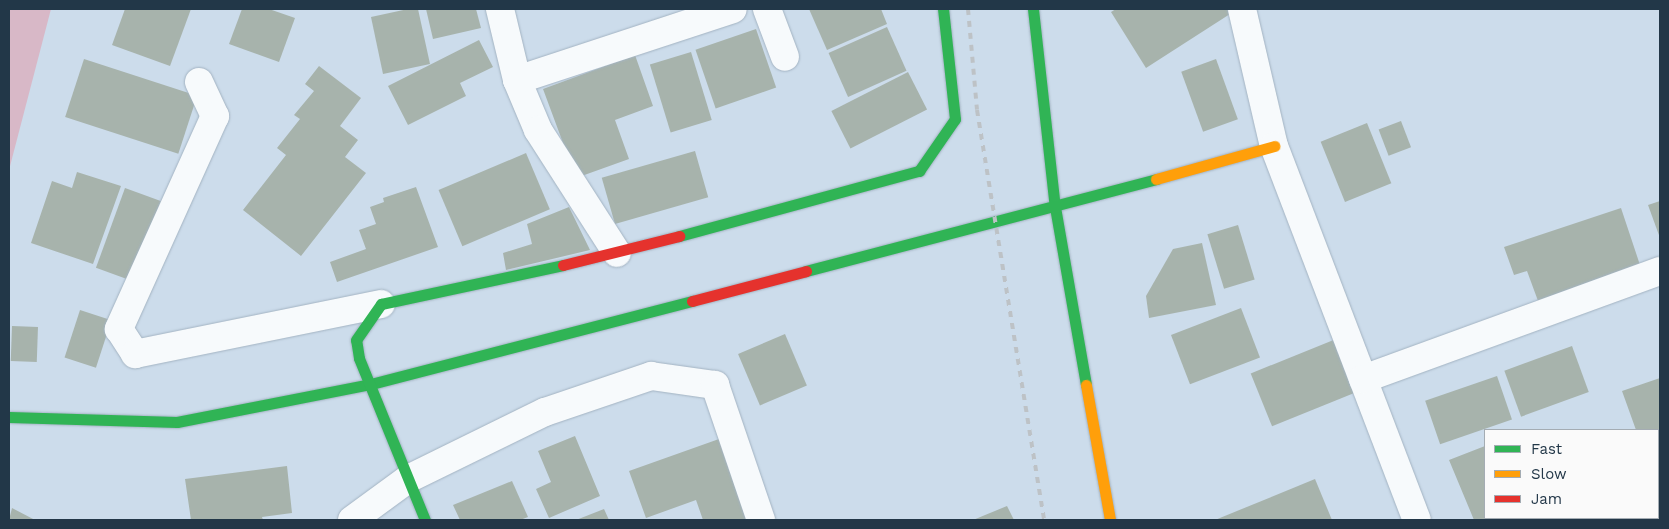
<!DOCTYPE html>
<style>
body{margin:0}
#map{position:relative;width:1669px;height:529px;overflow:hidden;background:#ccdceb;font-family:"Work Sans",sans-serif}
div>[style]{position:absolute}
.green>*{inset:0;background:#d8b8c7}
.building>*{inset:0;background:#a7b3ac;transform-origin:0 0}
.roads{filter:drop-shadow(0 0 1px #a3b3c2) drop-shadow(0 0 1px #a3b3c2)}
.street>*{height:28px;margin:-14px;padding:0 14px;transform-origin:14px;border-radius:14px;background:#f7fafc}
.fast>*{height:11px;margin:-5.5px;padding:0 5.5px;transform-origin:5.5px;border-radius:5.5px;background:#30b455}
.slow>*{height:11px;margin:-5.5px;padding:0 5.5px;transform-origin:5.5px;border-radius:5.5px;background:#ff9f0a}
.jam>*{height:11px;margin:-5.5px;padding:0 5.5px;transform-origin:5.5px;border-radius:5.5px;background:#e5322d}
.rail>*{height:4px;margin-top:-2px;transform-origin:0;background:repeating-linear-gradient(90deg,#bdc2c6 0 6px,transparent 0 12px)}
span{translate:-50% -50%;white-space:nowrap;text-align:center;line-height:1.15;-webkit-text-stroke:4px #fafafa;paint-order:stroke}
.frame{position:absolute;inset:0;border:10px solid #223748;pointer-events:none}
.legend{position:absolute;left:1484px;top:429px;width:175px;height:90px;box-sizing:border-box;background:#fafafa;border:1px solid #a4acb3;margin:0;padding:6px 9px;list-style:none;font-size:15px;color:#223748}
.legend li{display:flex;align-items:center;gap:10px;height:25px}
.legend b{width:25px;border:1px solid #a4acb3}
</style>
<div id="map">
<div class="green">
<i style="clip-path:polygon(9px 9px,51px 9px,9px 170px)"></i>
</div>
<div class="building">
<i style="clip-path:polygon(125px 9px,191px 9px,170px 66px,112px 45px)"></i>
<i style="clip-path:polygon(242px 9px,269px 9px,295px 18px,279px 62px,229px 44px)"></i>
<i style="clip-path:polygon(408px 9px,418px 9px,430px 64px,383px 74px,371px 17px)"></i>
<i style="clip-path:polygon(426px 9px,476px 9px,481px 28px,433px 39px)"></i>
<i style="clip-path:polygon(809px 9px,881px 9px,887px 24px,827px 50px)"></i>
<i style="clip-path:polygon(1116px 9px,1227px 9px,1230px 14px,1146px 68px,1111px 12px)"></i>
<i style="left:887px;top:27px;width:48px;height:64px;rotate:66deg"></i>
<i style="left:756px;top:29px;width:62px;height:64px;rotate:71deg"></i>
<i style="clip-path:polygon(479px 40px,493px 67px,460px 83px,466px 96px,408px 125px,388px 86px)"></i>
<i style="left:691px;top:52px;width:71px;height:43px;rotate:73deg"></i>
<i style="clip-path:polygon(635px 55px,653px 106px,615px 120px,629px 159px,576px 178px,543px 89px)"></i>
<i style="left:84px;top:59px;width:119px;height:61px;rotate:18deg"></i>
<i style="left:1216px;top:59px;width:64px;height:37px;rotate:70deg"></i>
<i style="clip-path:polygon(319px 66px,361px 98px,340px 126px,358px 140px,345px 157px,366px 173px,301px 256px,243px 210px,286px 155px,277px 148px,300px 119px,294px 115px,314px 91px,305px 84px)"></i>
<i style="left:908px;top:72px;width:42px;height:86px;rotate:63deg"></i>
<i style="left:1401px;top:121px;width:28px;height:24px;rotate:69deg"></i>
<i style="left:1367px;top:123px;width:65px;height:50px;rotate:68deg"></i>
<i style="left:695px;top:151px;width:48px;height:97px;rotate:74deg"></i>
<i style="left:526px;top:153px;width:61px;height:95px;rotate:67deg"></i>
<i style="clip-path:polygon(77px 172px,121px 186px,93px 264px,31px 243px,52px 181px,72px 188px)"></i>
<i style="clip-path:polygon(416px 187px,438px 247px,337px 282px,330px 262px,366px 249px,359px 230px,376px 224px,370px 207px,384px 202px,383px 198px)"></i>
<i style="left:125px;top:188px;width:38px;height:85px;rotate:20deg"></i>
<i style="clip-path:polygon(1660px 201px,1660px 238px,1648px 205px)"></i>
<i style="clip-path:polygon(569px 207px,590px 250px,506px 270px,503px 253px,532px 244px,527px 224px)"></i>
<i style="clip-path:polygon(1621px 208px,1643px 274px,1541px 309px,1527px 271px,1514px 275px,1504px 247px)"></i>
<i style="left:1238px;top:225px;width:57px;height:32px;rotate:73deg"></i>
<i style="clip-path:polygon(1202px 243px,1216px 305px,1149px 318px,1146px 296px,1173px 249px)"></i>
<i style="left:1241px;top:308px;width:53px;height:75px;rotate:69deg"></i>
<i style="left:80px;top:310px;width:33px;height:50px;rotate:18deg"></i>
<i style="left:12px;top:326px;width:26px;height:35px;rotate:2deg"></i>
<i style="left:785px;top:334px;width:56px;height:51px;rotate:67deg"></i>
<i style="left:1336px;top:339px;width:57px;height:92px;rotate:68deg"></i>
<i style="left:1572px;top:346px;width:49px;height:72px;rotate:70deg"></i>
<i style="left:1497px;top:376px;width:46px;height:76px;rotate:71deg"></i>
<i style="clip-path:polygon(1660px 378px,1660px 434px,1658px 435px,1658px 430px,1636px 430px,1622px 391px)"></i>
<i style="clip-path:polygon(575px 436px,600px 496px,549px 518px,536px 489px,551px 482px,538px 451px)"></i>
<i style="clip-path:polygon(719px 439px,748px 520px,703px 520px,696px 500px,646px 518px,629px 471px)"></i>
<i style="clip-path:polygon(1485px 446px,1485px 518px,1522px 520px,1474px 520px,1449px 460px)"></i>
<i style="clip-path:polygon(287px 466px,292px 513px,262px 517px,263px 520px,191px 520px,185px 479px)"></i>
<i style="clip-path:polygon(1315px 479px,1332px 520px,1215px 520px)"></i>
<i style="clip-path:polygon(512px 481px,528px 517px,520px 520px,460px 520px,453px 505px)"></i>
<i style="clip-path:polygon(1660px 503px,1660px 520px,1654px 520px,1653px 518px,1658px 518px)"></i>
<i style="clip-path:polygon(1007px 506px,1014px 520px,973px 520px)"></i>
<i style="clip-path:polygon(12px 508px,35px 520px,9px 520px)"></i>
<i style="clip-path:polygon(604px 509px,609px 520px,576px 520px)"></i>
</div>
<div class="roads">
<div class="street">
<i style="left:500px;top:9px;width:73px;rotate:76.5deg"></i>
<i style="left:517px;top:80px;width:54px;rotate:67.2deg"></i>
<i style="left:538px;top:130px;width:146px;rotate:57.3deg"></i>
<i style="left:767px;top:9px;width:51px;rotate:69.4deg"></i>
<i style="left:1242px;top:9px;width:141px;rotate:76.9deg"></i>
<i style="left:1274px;top:146px;width:400px;rotate:69.1deg"></i>
<i style="left:517px;top:80px;width:227px;rotate:-18.2deg"></i>
<i style="left:199px;top:82px;width:38px;rotate:65deg"></i>
<i style="left:215px;top:116px;width:234px;rotate:114.3deg"></i>
<i style="left:119px;top:329px;width:30px;rotate:57deg"></i>
<i style="left:135px;top:354px;width:251px;rotate:-11.5deg"></i>
<i style="left:1363px;top:379px;width:316px;rotate:-20deg"></i>
<i style="left:352px;top:520px;width:69px;rotate:-36.2deg"></i>
<i style="left:408px;top:479px;width:153px;rotate:-26.1deg"></i>
<i style="left:545px;top:412px;width:112px;rotate:-18.8deg"></i>
<i style="left:651px;top:376px;width:65px;rotate:8deg"></i>
<i style="left:715px;top:385px;width:143px;rotate:71.2deg"></i>
</div>
<div class="fast">
<i style="left:1033px;top:9px;width:199px;rotate:83.7deg"></i>
<i style="left:1055px;top:207px;width:181px;rotate:80.1deg"></i>
<i style="left:679px;top:236px;width:249px;rotate:-15.2deg"></i>
<i style="left:919px;top:171px;width:63px;rotate:-55.3deg"></i>
<i style="left:955px;top:119px;width:111px;rotate:-96.2deg"></i>
<i style="left:806px;top:271px;width:362px;rotate:-14.7deg"></i>
<i style="left:9px;top:417px;width:168px;rotate:1.7deg"></i>
<i style="left:177px;top:422px;width:198px;rotate:-11.1deg"></i>
<i style="left:371px;top:384px;width:332px;rotate:-14.5deg"></i>
<i style="left:425px;top:520px;width:175px;rotate:-112.2deg"></i>
<i style="left:359px;top:358px;width:18px;rotate:-99deg"></i>
<i style="left:356px;top:340px;width:44px;rotate:-55.2deg"></i>
<i style="left:381px;top:304px;width:186px;rotate:-12.1deg"></i>
</div>
<div class="slow">
<i style="left:1156px;top:179px;width:123px;rotate:-15.6deg"></i>
<i style="left:1086px;top:385px;width:137px;rotate:79.9deg"></i>
</div>
<div class="jam">
<i style="left:563px;top:265px;width:120px;rotate:-14deg"></i>
<i style="left:692px;top:301px;width:118px;rotate:-14.7deg"></i>
</div>
</div>
<div class="rail">
<i style="left:968px;top:9px;width:101px;rotate:84.9deg"></i>
<i style="left:977px;top:110px;width:415px;rotate:80.7deg"></i>
</div>
<div class="frame"></div>
<ul class="legend">
<li><b style="height:6px;background:#30b455"></b>Fast</li>
<li><b style="height:6px;background:#ff9f0a"></b>Slow</li>
<li><b style="height:6px;background:#e5322d"></b>Jam</li>
</ul>
</div>
